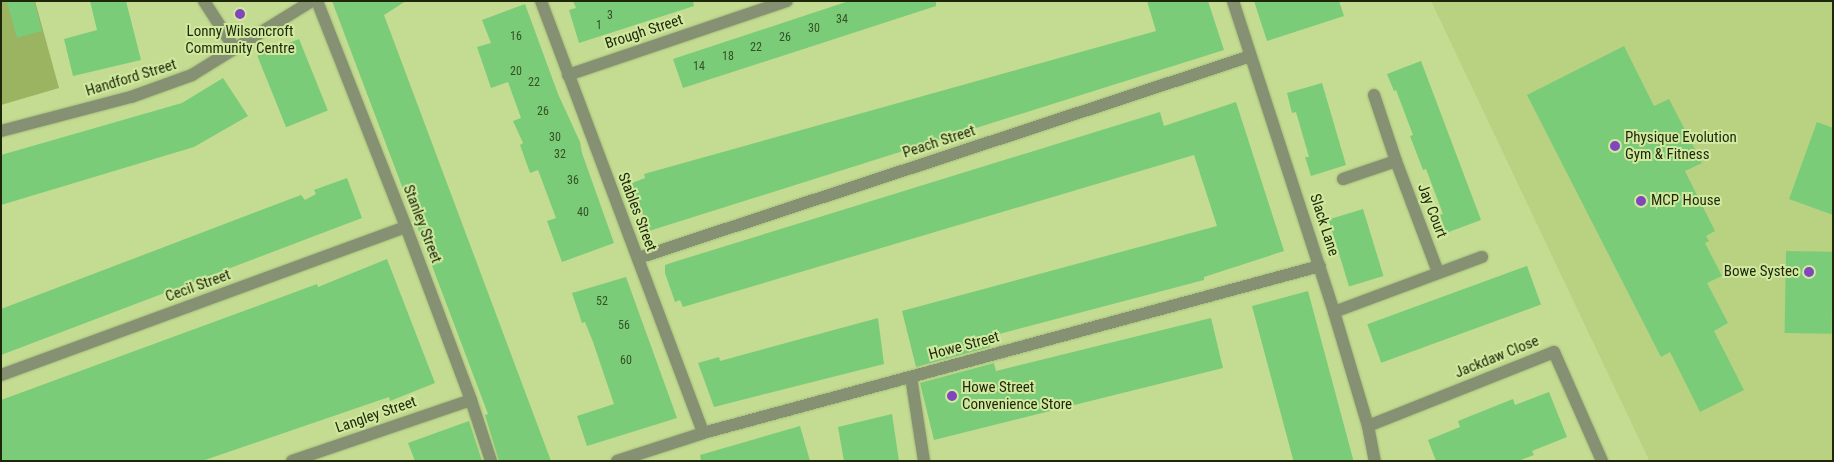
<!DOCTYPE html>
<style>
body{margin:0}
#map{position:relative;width:1834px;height:462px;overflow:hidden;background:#c3dc92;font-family:"Roboto Condensed",sans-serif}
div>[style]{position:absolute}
.built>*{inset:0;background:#b8d282}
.green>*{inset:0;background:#9ab461}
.building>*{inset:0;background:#7acc78;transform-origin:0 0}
.roads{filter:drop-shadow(0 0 1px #a5bb79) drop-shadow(0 0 1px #a5bb79)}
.minor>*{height:12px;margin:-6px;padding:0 6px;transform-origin:6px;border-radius:6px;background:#869173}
.tertiary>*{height:12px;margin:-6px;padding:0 6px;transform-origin:6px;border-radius:6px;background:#869173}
.dots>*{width:14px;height:14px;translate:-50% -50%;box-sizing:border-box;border:2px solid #d0e99f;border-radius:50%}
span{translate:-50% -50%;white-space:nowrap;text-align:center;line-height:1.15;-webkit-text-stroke:4px #d0e99f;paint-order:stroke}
.number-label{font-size:12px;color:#355025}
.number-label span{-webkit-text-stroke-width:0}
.poi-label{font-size:15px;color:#1e2709}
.left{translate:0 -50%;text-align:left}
.right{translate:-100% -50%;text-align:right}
.street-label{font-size:15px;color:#1e2709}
.frame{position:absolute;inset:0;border:2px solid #1e2709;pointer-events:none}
</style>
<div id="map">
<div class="built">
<i style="clip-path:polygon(1431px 1px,1833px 1px,1833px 461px,1646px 461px,1649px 460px)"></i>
</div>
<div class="green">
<i style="clip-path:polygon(1px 1px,35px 1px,59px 88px,1px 105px)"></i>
</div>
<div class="building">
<i style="clip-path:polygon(7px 1px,34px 1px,42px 31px,17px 38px)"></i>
<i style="clip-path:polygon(90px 1px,126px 1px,141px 60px,73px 76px,64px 39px,97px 30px)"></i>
<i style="clip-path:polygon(332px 1px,406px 1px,384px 15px,551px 461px,499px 461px,485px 415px,488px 414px)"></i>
<i style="clip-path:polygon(573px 1px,693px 1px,694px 6px,579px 43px,569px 10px,576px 8px)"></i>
<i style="clip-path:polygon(849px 1px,936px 1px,936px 6px,683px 88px,673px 59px)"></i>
<i style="clip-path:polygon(1147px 1px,1208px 1px,1224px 50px,649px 231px,632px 183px,645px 178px,644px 174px,1156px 31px)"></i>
<i style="clip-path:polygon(1254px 1px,1339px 1px,1344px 16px,1267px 41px)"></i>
<i style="clip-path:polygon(525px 4px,558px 94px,580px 142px,582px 153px,614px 243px,562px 262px,547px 221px,556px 218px,538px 170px,530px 173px,520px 145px,523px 143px,513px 121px,521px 118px,508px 82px,491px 88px,477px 47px,491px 43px,482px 20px)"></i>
<i style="left:299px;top:39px;width:77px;height:45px;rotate:68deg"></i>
<i style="clip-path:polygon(1624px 46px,1654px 106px,1669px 99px,1702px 163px,1685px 171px,1715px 231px,1706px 236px,1709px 241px,1705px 243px,1722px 276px,1707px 283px,1728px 323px,1714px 331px,1744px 390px,1700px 412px,1670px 352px,1661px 357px,1527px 95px)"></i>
<i style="clip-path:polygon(1421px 61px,1481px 220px,1446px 233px,1440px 215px,1443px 214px,1426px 169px,1423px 170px,1410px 136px,1413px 135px,1396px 90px,1394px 91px,1387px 74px)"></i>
<i style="clip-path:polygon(223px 78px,248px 116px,194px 147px,1px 205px,1px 155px,182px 103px)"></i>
<i style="clip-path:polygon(1322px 83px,1346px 165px,1311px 176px,1305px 157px,1309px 157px,1296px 112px,1292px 113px,1287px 93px)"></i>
<i style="clip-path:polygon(1236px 102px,1284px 251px,1204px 277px,1204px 280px,988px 337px,990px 347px,916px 367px,902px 311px,1217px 226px,1194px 155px,683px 307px,680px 300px,675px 302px,665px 273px,665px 265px,677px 261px,1160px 112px,1164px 126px)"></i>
<i style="clip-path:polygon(1817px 122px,1833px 128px,1833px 215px,1789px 199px)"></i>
<i style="clip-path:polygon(347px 178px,362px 218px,1px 355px,1px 309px,301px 195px,305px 200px,316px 194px,314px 190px)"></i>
<i style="left:1363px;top:209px;width:70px;height:36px;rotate:73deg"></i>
<i style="left:1786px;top:251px;width:47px;height:82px;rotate:1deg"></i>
<i style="clip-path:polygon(387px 259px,435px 383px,390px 401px,389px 397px,202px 461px,1px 461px,1px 400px,317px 284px,318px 287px)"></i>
<i style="left:1527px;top:266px;width:41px;height:170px;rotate:70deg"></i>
<i style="clip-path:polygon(626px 277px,677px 418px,587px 446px,577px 416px,614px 404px,593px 342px,585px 322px,582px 323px,572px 293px)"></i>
<i style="left:1308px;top:291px;width:176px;height:58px;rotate:75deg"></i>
<i style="clip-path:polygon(878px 318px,884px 364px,714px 407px,698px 363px,719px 357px,720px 361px)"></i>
<i style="clip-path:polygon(1211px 318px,1223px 368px,934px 440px,920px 383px,994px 363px,996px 371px)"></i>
<i style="clip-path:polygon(1549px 392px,1567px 437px,1532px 451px,1534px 455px,1518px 461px,1436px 461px,1428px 440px,1460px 427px,1458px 421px,1513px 399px,1515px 405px)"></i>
<i style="clip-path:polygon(892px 414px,899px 461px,844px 461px,838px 427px)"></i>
<i style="clip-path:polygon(469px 421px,482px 461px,415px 461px,408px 443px)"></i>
<i style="clip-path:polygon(800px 426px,810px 461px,701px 461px,700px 455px)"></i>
</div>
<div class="roads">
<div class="minor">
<i style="left:204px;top:1px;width:57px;rotate:57.1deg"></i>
<i style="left:541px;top:1px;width:461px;rotate:69.4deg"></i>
<i style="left:568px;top:75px;width:231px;rotate:-18.7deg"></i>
<i style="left:1374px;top:95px;width:70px;rotate:71.6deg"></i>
<i style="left:1px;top:131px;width:134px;rotate:-14.7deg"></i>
<i style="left:131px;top:97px;width:65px;rotate:-19.8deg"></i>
<i style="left:192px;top:75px;width:141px;rotate:-31.7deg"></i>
<i style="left:1343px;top:179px;width:56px;rotate:-18.8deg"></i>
<i style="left:1396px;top:161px;width:119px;rotate:69.3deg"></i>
<i style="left:638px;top:258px;width:645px;rotate:-18.24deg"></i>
<i style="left:1334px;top:312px;width:158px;rotate:-20.4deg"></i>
<i style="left:1px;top:375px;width:431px;rotate:-20.1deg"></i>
<i style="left:911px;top:377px;width:85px;rotate:81.2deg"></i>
<i style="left:1368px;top:426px;width:200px;rotate:-21.7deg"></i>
<i style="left:1554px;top:352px;width:119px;rotate:66.2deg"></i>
<i style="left:292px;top:461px;width:189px;rotate:-18.8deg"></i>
<i style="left:617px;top:461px;width:90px;rotate:-18deg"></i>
<i style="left:703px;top:433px;width:639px;rotate:-15.15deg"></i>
</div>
<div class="tertiary">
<i style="left:317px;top:1px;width:243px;rotate:68.5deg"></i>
<i style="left:406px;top:227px;width:185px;rotate:69.4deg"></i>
<i style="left:471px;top:400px;width:64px;rotate:71.8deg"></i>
<i style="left:1233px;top:1px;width:327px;rotate:72deg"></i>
<i style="left:1334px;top:312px;width:119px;rotate:73.4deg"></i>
<i style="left:1368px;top:426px;width:36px;rotate:79deg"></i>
</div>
</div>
<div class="dots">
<i style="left:240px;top:14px;background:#8146bc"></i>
<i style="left:1615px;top:146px;background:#8146bc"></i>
<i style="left:1641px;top:201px;background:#8146bc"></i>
<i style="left:1809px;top:272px;background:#8146bc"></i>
<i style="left:952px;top:396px;background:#8146bc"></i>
</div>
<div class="number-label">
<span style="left:610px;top:16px">3</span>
<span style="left:842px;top:20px">34</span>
<span style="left:599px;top:26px">1</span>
<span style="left:814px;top:29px">30</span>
<span style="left:516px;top:37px">16</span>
<span style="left:785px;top:38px">26</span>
<span style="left:756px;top:48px">22</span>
<span style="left:728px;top:57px">18</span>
<span style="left:699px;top:67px">14</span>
<span style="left:516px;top:72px">20</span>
<span style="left:534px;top:83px">22</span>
<span style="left:543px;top:112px">26</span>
<span style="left:555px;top:138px">30</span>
<span style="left:560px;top:155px">32</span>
<span style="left:573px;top:181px">36</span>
<span style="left:583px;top:213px">40</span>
<span style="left:602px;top:302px">52</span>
<span style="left:624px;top:326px">56</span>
<span style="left:626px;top:361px">60</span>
</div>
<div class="poi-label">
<span style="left:240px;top:40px">Lonny Wilsoncroft<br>Community Centre</span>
<span class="left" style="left:1625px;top:146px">Physique Evolution<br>Gym &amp; Fitness</span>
<span class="left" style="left:1651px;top:201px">MCP House</span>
<span class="right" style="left:1799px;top:272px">Bowe Systec</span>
<span class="left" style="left:962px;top:396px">Howe Street<br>Convenience Store</span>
</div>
<div class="street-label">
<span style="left:644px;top:32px;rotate:-18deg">Brough Street</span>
<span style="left:131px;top:78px;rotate:-17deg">Handford Street</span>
<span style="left:939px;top:142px;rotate:-18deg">Peach Street</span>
<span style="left:1432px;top:211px;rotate:69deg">Jay Court</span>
<span style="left:637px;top:212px;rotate:69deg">Stables Street</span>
<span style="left:422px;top:224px;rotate:69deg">Stanley Street</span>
<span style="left:1324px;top:225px;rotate:72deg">Slack Lane</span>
<span style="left:198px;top:286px;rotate:-20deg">Cecil Street</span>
<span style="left:964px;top:346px;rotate:-15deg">Howe Street</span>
<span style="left:1497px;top:357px;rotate:-22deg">Jackdaw Close</span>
<span style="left:376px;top:415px;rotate:-19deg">Langley Street</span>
</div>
<div class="frame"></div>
</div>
